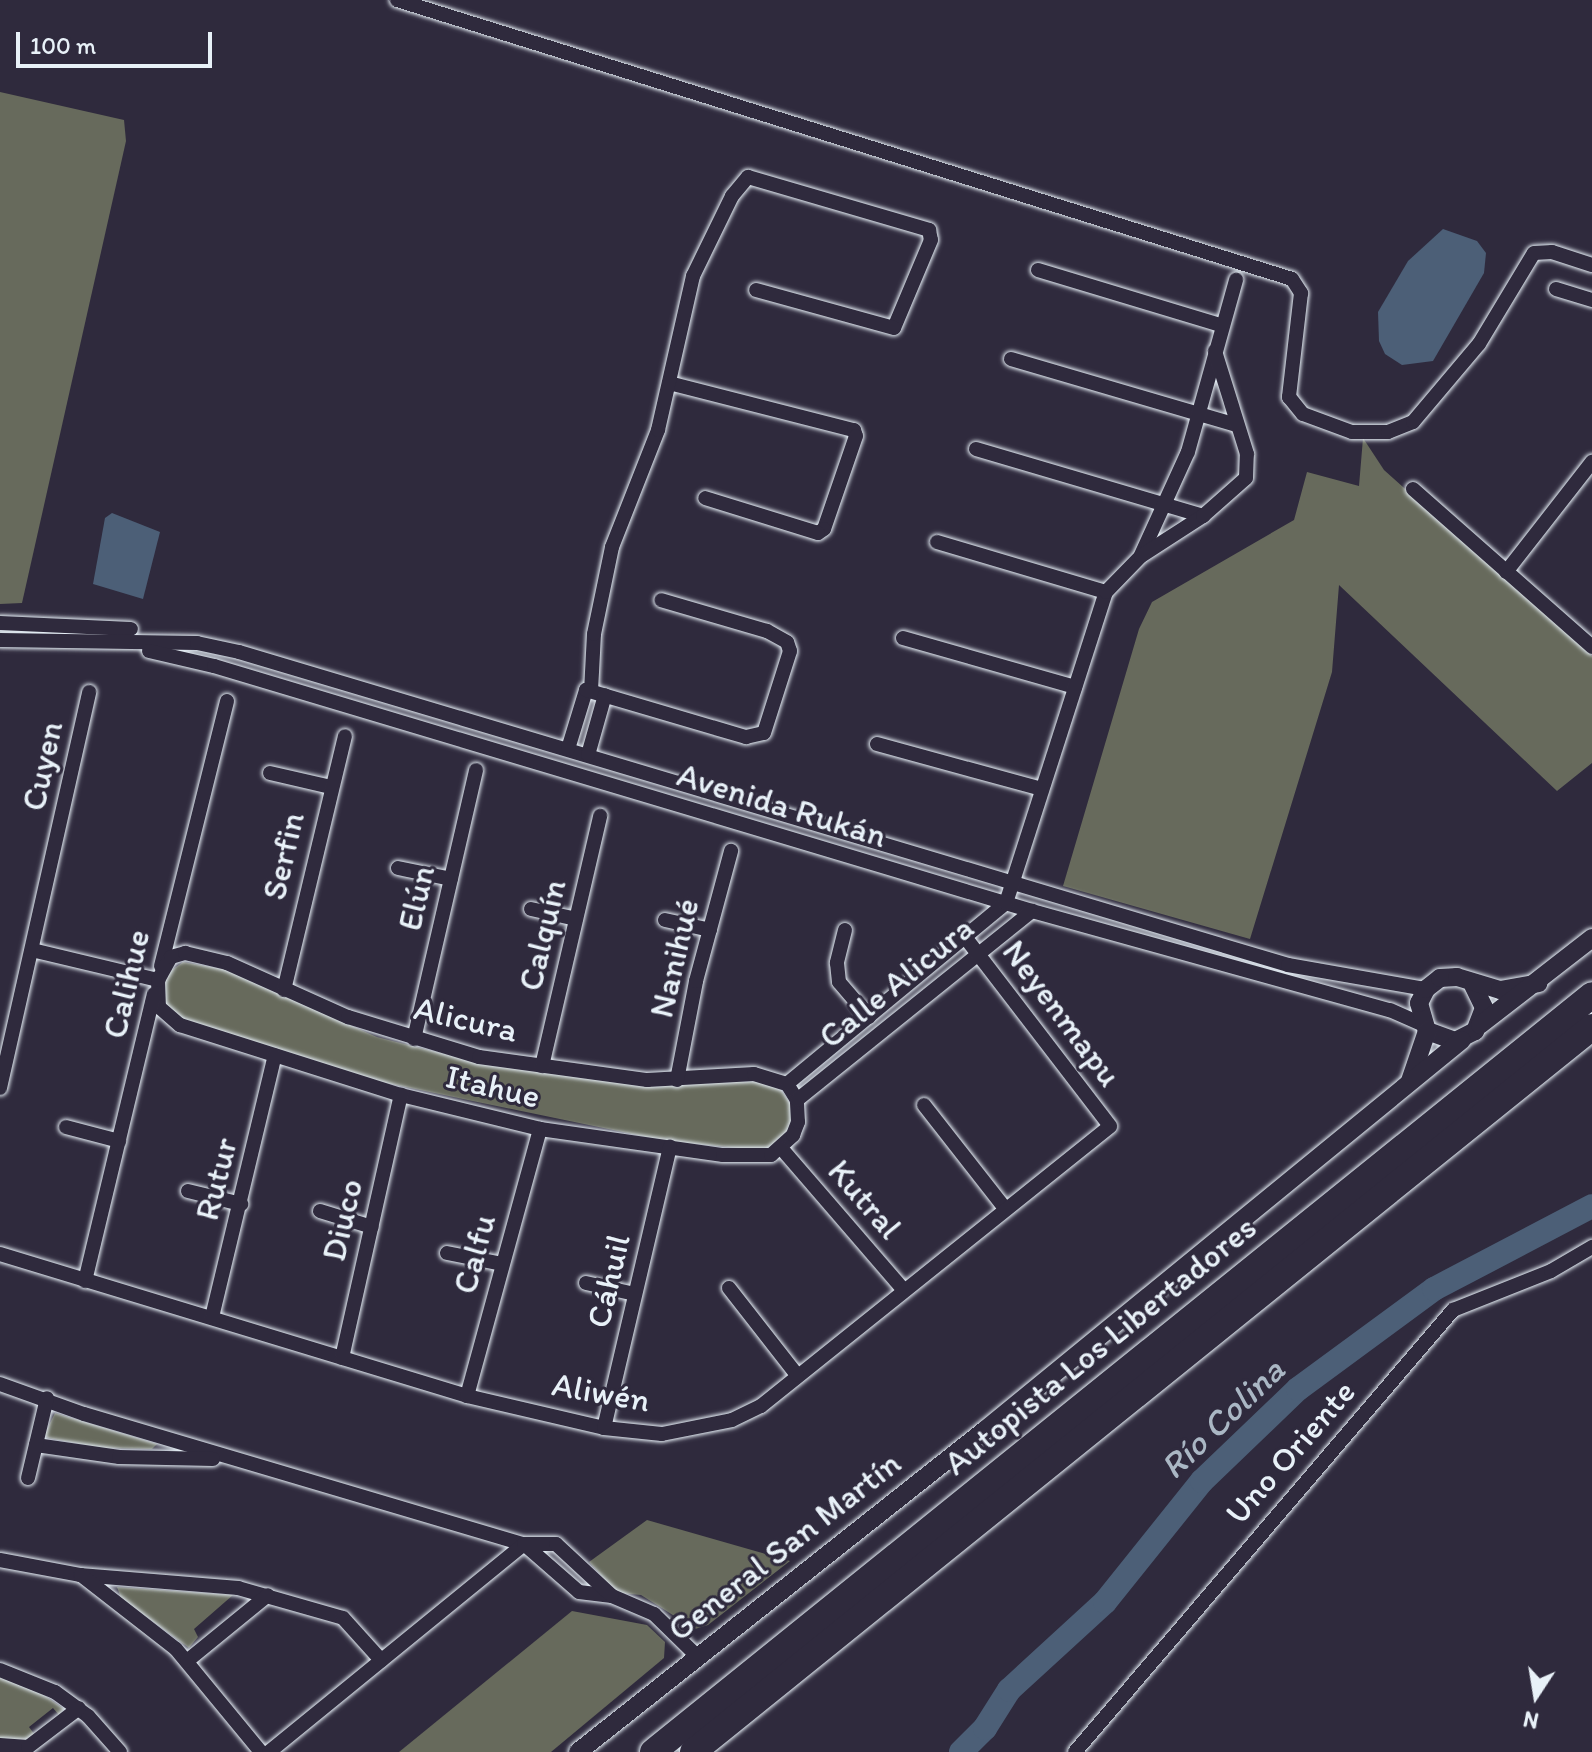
<!DOCTYPE html>
<meta charset="utf-8">
<style>
body{margin:0}
#map{position:relative;width:1592px;height:1752px;overflow:hidden;background:#2f2a3d;font-family:Itim,sans-serif}
div>[style]{position:absolute}
.green>*{inset:0;background:#676a5c}
.water>*{inset:0;background:#4c5f77}
.river>*{height:24px;margin:-12px;padding:0 12px;transform-origin:12px;border-radius:12px;background:#4c5f77}
.roads{filter:drop-shadow(0 0 2px #e8f1f8) drop-shadow(0 0 2px #e8f1f8)}
.minor>*{height:14px;margin:-7px;padding:0 7px;transform-origin:7px;border-radius:7px;background:#2f2a3d}
.tertiary>*{height:18px;margin:-9px;padding:0 9px;transform-origin:9px;border-radius:9px;background:#2f2a3d}
.motorway>*{height:26px;margin:-13px;padding:0 13px;transform-origin:13px;border-radius:13px;background:#2f2a3d}
span{translate:-50% -50%;white-space:nowrap;text-align:center;line-height:1.15;-webkit-text-stroke:6px #2f2a3d;paint-order:stroke}
.street-label{font-size:34px;color:#e8f1f8}
.water-label{font-size:36px;color:#aab7c4;font-style:italic}
.north{position:absolute;left:1496px;top:1656px;width:80px;height:80px;-webkit-text-stroke:6px #2f2a3d;paint-order:stroke;rotate:192deg;font-size:22px;font-weight:700;line-height:32px;text-align:center;color:#e8f1f8}
.north::after{content:'';display:block;margin:auto;width:28px;height:36px;background:#e8f1f8;clip-path:polygon(50% 0,100% 100%,50% 72%,0 100%)}
.scale{position:absolute;left:16px;top:32px;width:196px;height:36px;box-sizing:border-box;border:4px solid #e8f1f8;border-top:0;padding-left:10px;font-size:24px;line-height:28px;white-space:nowrap;color:#e8f1f8;-webkit-text-stroke:6px #2f2a3d;paint-order:stroke}
</style>
<div id="map">
<div class="green">
<i style="clip-path:polygon(0 92px,124px 120px,126px 141px,22px 603px,0 604px)"></i>
<i style="clip-path:polygon(1363px 438px,1384px 470px,1592px 656px,1592px 763px,1557px 791px,1339px 585px,1332px 672px,1250px 939px,1063px 886px,1139px 629px,1152px 602px,1294px 520px,1307px 472px,1359px 486px)"></i>
<i style="clip-path:polygon(183px 962px,223px 969px,377px 1037px,484px 1064px,647px 1086px,759px 1081px,781px 1090px,792px 1106px,793px 1123px,783px 1143px,768px 1151px,666px 1141px,314px 1068px,183px 1023px,160px 998px,166px 974px)"></i>
<i style="clip-path:polygon(55px 1413px,157px 1444px,152px 1449px,102px 1448px,48px 1438px,44px 1435px)"></i>
<i style="clip-path:polygon(647px 1520px,790px 1561px,708px 1625px,695px 1629px,641px 1595px,617px 1593px,589px 1562px)"></i>
<i style="clip-path:polygon(117px 1587px,233px 1595px,194px 1629px,198px 1637px,189px 1648px,121px 1598px)"></i>
<i style="clip-path:polygon(572px 1611px,647px 1625px,665px 1642px,664px 1658px,551px 1752px,399px 1752px)"></i>
<i style="clip-path:polygon(0 1676px,25px 1682px,64px 1709px,59px 1715px,53px 1708px,29px 1727px,35px 1735px,25px 1742px,0 1739px)"></i>
</div>
<div class="water">
<i style="clip-path:polygon(1443px 229px,1477px 241px,1486px 253px,1484px 273px,1433px 361px,1402px 365px,1385px 354px,1379px 341px,1378px 312px,1408px 261px)"></i>
<i style="clip-path:polygon(112px 513px,160px 532px,143px 599px,93px 584px,105px 518px)"></i>
</div>
<div class="river">
<i style="left:961px;top:1752px;width:34px;rotate:-45deg"></i>
<i style="left:985px;top:1728px;width:45px;rotate:-57.7deg"></i>
<i style="left:1009px;top:1690px;width:130px;rotate:-42.5deg"></i>
<i style="left:1105px;top:1602px;width:155px;rotate:-51.3deg"></i>
<i style="left:1202px;top:1481px;width:133px;rotate:-43.8deg"></i>
<i style="left:1298px;top:1389px;width:169px;rotate:-36.3deg"></i>
<i style="left:1434px;top:1289px;width:178px;rotate:-27.7deg"></i>
</div>
<div class="roads">
<div class="minor">
<i style="left:397px;top:0;width:937px;rotate:17.31deg"></i>
<i style="left:1292px;top:279px;width:17px;rotate:57deg"></i>
<i style="left:1301px;top:293px;width:105px;rotate:96.6deg"></i>
<i style="left:1289px;top:397px;width:22px;rotate:51deg"></i>
<i style="left:1303px;top:414px;width:52px;rotate:20.2deg"></i>
<i style="left:1352px;top:432px;width:36px"></i>
<i style="left:1388px;top:432px;width:27px;rotate:-22deg"></i>
<i style="left:1413px;top:422px;width:102px;rotate:-49.8deg"></i>
<i style="left:1479px;top:344px;width:106px;rotate:-58.9deg"></i>
<i style="left:1534px;top:253px;width:18px;rotate:-3deg"></i>
<i style="left:1552px;top:252px;width:42px;rotate:18deg"></i>
<i style="left:1038px;top:270px;width:190px;rotate:16.8deg"></i>
<i style="left:1556px;top:289px;width:38px;rotate:17deg"></i>
<i style="left:1011px;top:359px;width:234px;rotate:16.3deg"></i>
<i style="left:669px;top:383px;width:191px;rotate:14.3deg"></i>
<i style="left:854px;top:430px;width:6px;rotate:72deg"></i>
<i style="left:856px;top:436px;width:98px;rotate:109deg"></i>
<i style="left:824px;top:529px;width:7px;rotate:146deg"></i>
<i style="left:818px;top:533px;width:118px;rotate:-162.8deg"></i>
<i style="left:976px;top:449px;width:237px;rotate:16.4deg"></i>
<i style="left:1413px;top:489px;width:239px;rotate:41.4deg"></i>
<i style="left:937px;top:542px;width:176px;rotate:16.5deg"></i>
<i style="left:1141px;top:555px;width:113px;rotate:-65.5deg"></i>
<i style="left:1188px;top:452px;width:179px;rotate:-74.4deg"></i>
<i style="left:1506px;top:572px;width:140px;rotate:-52deg"></i>
<i style="left:0;top:623px;width:131px;rotate:2.6deg"></i>
<i style="left:903px;top:638px;width:179px;rotate:15.9deg"></i>
<i style="left:0;top:640px;width:197px;rotate:0.9deg"></i>
<i style="left:197px;top:643px;width:43px;rotate:12.1deg"></i>
<i style="left:239px;top:652px;width:1095px;rotate:16.61deg"></i>
<i style="left:1288px;top:965px;width:140px;rotate:9.9deg"></i>
<i style="left:149px;top:651px;width:67px;rotate:13deg"></i>
<i style="left:214px;top:666px;width:854px;rotate:16.67deg"></i>
<i style="left:1032px;top:911px;width:371px;rotate:15.5deg"></i>
<i style="left:1390px;top:1010px;width:36px;rotate:24deg"></i>
<i style="left:591px;top:691px;width:57px;rotate:-87deg"></i>
<i style="left:594px;top:634px;width:89px;rotate:-78.3deg"></i>
<i style="left:612px;top:547px;width:126px;rotate:-68.5deg"></i>
<i style="left:658px;top:430px;width:158px;rotate:-77.2deg"></i>
<i style="left:693px;top:276px;width:89px;rotate:-64deg"></i>
<i style="left:732px;top:196px;width:25px;rotate:-50deg"></i>
<i style="left:748px;top:177px;width:189px;rotate:16.3deg"></i>
<i style="left:929px;top:230px;width:10px;rotate:79deg"></i>
<i style="left:931px;top:240px;width:95px;rotate:112.8deg"></i>
<i style="left:894px;top:328px;width:143px;rotate:-164.6deg"></i>
<i style="left:877px;top:744px;width:170px;rotate:15.3deg"></i>
<i style="left:568px;top:749px;width:62px;rotate:-73deg"></i>
<i style="left:586px;top:690px;width:167px;rotate:16.4deg"></i>
<i style="left:746px;top:737px;width:18px;rotate:-13deg"></i>
<i style="left:764px;top:733px;width:86px;rotate:-72.4deg"></i>
<i style="left:790px;top:651px;width:9px;rotate:-108deg"></i>
<i style="left:787px;top:642px;width:23px;rotate:-151deg"></i>
<i style="left:767px;top:631px;width:110px;rotate:-163.7deg"></i>
<i style="left:588px;top:755px;width:62px;rotate:-74.2deg"></i>
<i style="left:270px;top:773px;width:63px;rotate:12.9deg"></i>
<i style="left:398px;top:868px;width:54px;rotate:11.7deg"></i>
<i style="left:531px;top:909px;width:46px;rotate:12.5deg"></i>
<i style="left:665px;top:920px;width:46px;rotate:12.5deg"></i>
<i style="left:845px;top:930px;width:34px;rotate:104deg"></i>
<i style="left:837px;top:963px;width:19px;rotate:84deg"></i>
<i style="left:839px;top:982px;width:46px;rotate:49.4deg"></i>
<i style="left:32px;top:950px;width:130px;rotate:13.4deg"></i>
<i style="left:161px;top:966px;width:273px;rotate:-76deg"></i>
<i style="left:158px;top:980px;width:27px;rotate:88deg"></i>
<i style="left:159px;top:1007px;width:28px;rotate:41deg"></i>
<i style="left:180px;top:1025px;width:232px;rotate:17.6deg"></i>
<i style="left:401px;top:1095px;width:143px;rotate:13.7deg"></i>
<i style="left:540px;top:1129px;width:185px;rotate:8.1deg"></i>
<i style="left:723px;top:1155px;width:48px"></i>
<i style="left:771px;top:1155px;width:30px;rotate:-42deg"></i>
<i style="left:793px;top:1135px;width:14px;rotate:-69deg"></i>
<i style="left:798px;top:1122px;width:22px;rotate:-93deg"></i>
<i style="left:797px;top:1100px;width:19px;rotate:-122deg"></i>
<i style="left:158px;top:980px;width:26px;rotate:-61deg"></i>
<i style="left:171px;top:957px;width:15px;rotate:-16deg"></i>
<i style="left:185px;top:953px;width:43px;rotate:13.4deg"></i>
<i style="left:227px;top:963px;width:133px;rotate:24.1deg"></i>
<i style="left:348px;top:1017px;width:137px;rotate:17deg"></i>
<i style="left:479px;top:1057px;width:170px;rotate:7.8deg"></i>
<i style="left:647px;top:1080px;width:107px;rotate:-3.2deg"></i>
<i style="left:754px;top:1074px;width:34px;rotate:17deg"></i>
<i style="left:284px;top:990px;width:261px;rotate:-76.5deg"></i>
<i style="left:414px;top:1039px;width:276px;rotate:-77deg"></i>
<i style="left:542px;top:1066px;width:257px;rotate:-76.9deg"></i>
<i style="left:677px;top:1080px;width:101px;rotate:-79.1deg"></i>
<i style="left:696px;top:981px;width:135px;rotate:-74.9deg"></i>
<i style="left:787px;top:1084px;width:284px;rotate:-39.6deg"></i>
<i style="left:1006px;top:903px;width:327px;rotate:-72.2deg"></i>
<i style="left:1106px;top:592px;width:50px;rotate:-45.8deg"></i>
<i style="left:1141px;top:556px;width:74px;rotate:-32.8deg"></i>
<i style="left:1203px;top:516px;width:57px;rotate:-41.5deg"></i>
<i style="left:1246px;top:478px;width:24px;rotate:-88deg"></i>
<i style="left:1247px;top:454px;width:108px;rotate:-107.3deg"></i>
<i style="left:0;top:1088px;width:406px;rotate:-77.3deg"></i>
<i style="left:797px;top:1100px;width:302px;rotate:-38.8deg"></i>
<i style="left:924px;top:1105px;width:130px;rotate:51.9deg"></i>
<i style="left:66px;top:1127px;width:55px;rotate:14.8deg"></i>
<i style="left:782px;top:1149px;width:185px;rotate:49.2deg"></i>
<i style="left:188px;top:1191px;width:55px;rotate:13.8deg"></i>
<i style="left:320px;top:1211px;width:54px;rotate:17.1deg"></i>
<i style="left:447px;top:1253px;width:56px;rotate:11.3deg"></i>
<i style="left:0;top:1254px;width:488px;rotate:16.9deg"></i>
<i style="left:467px;top:1396px;width:141px;rotate:13.1deg"></i>
<i style="left:604px;top:1428px;width:58px;rotate:5.9deg"></i>
<i style="left:662px;top:1434px;width:71px;rotate:-11.3deg"></i>
<i style="left:732px;top:1420px;width:32px;rotate:-26deg"></i>
<i style="left:761px;top:1406px;width:447px;rotate:-38.7deg"></i>
<i style="left:1110px;top:1126px;width:238px;rotate:-127.5deg"></i>
<i style="left:85px;top:1281px;width:295px;rotate:-76.5deg"></i>
<i style="left:586px;top:1283px;width:50px;rotate:12.7deg"></i>
<i style="left:729px;top:1288px;width:110px;rotate:52deg"></i>
<i style="left:212px;top:1317px;width:269px;rotate:-76.5deg"></i>
<i style="left:342px;top:1358px;width:270px;rotate:-77.4deg"></i>
<i style="left:0;top:1384px;width:89px;rotate:19.7deg"></i>
<i style="left:84px;top:1414px;width:459px;rotate:16.5deg"></i>
<i style="left:524px;top:1544px;width:73px;rotate:41.1deg"></i>
<i style="left:579px;top:1592px;width:33px;rotate:7deg"></i>
<i style="left:612px;top:1596px;width:46px;rotate:23.2deg"></i>
<i style="left:654px;top:1614px;width:59px;rotate:44.3deg"></i>
<i style="left:467px;top:1396px;width:277px;rotate:-74.7deg"></i>
<i style="left:604px;top:1428px;width:289px;rotate:-76.8deg"></i>
<i style="left:36px;top:1445px;width:84px;rotate:8.2deg"></i>
<i style="left:119px;top:1457px;width:94px;rotate:1.2deg"></i>
<i style="left:28px;top:1478px;width:82px;rotate:-76.6deg"></i>
<i style="left:0;top:1560px;width:81px;rotate:10.6deg"></i>
<i style="left:80px;top:1575px;width:159px;rotate:4.7deg"></i>
<i style="left:238px;top:1588px;width:109px;rotate:15.9deg"></i>
<i style="left:343px;top:1618px;width:57px;rotate:47.9deg"></i>
<i style="left:81px;top:1575px;width:120px;rotate:37.9deg"></i>
<i style="left:176px;top:1649px;width:134px;rotate:50.5deg"></i>
<i style="left:187px;top:1661px;width:104px;rotate:-39.2deg"></i>
<i style="left:0;top:1670px;width:59px;rotate:21.8deg"></i>
<i style="left:55px;top:1692px;width:41px;rotate:36deg"></i>
<i style="left:88px;top:1716px;width:48px;rotate:48.4deg"></i>
<i style="left:0;top:1745px;width:28px;rotate:4deg"></i>
<i style="left:28px;top:1747px;width:64px;rotate:-37.4deg"></i>
<i style="left:269px;top:1752px;width:329px;rotate:-39.2deg"></i>
<i style="left:524px;top:1544px;width:32px"></i>
<i style="left:556px;top:1544px;width:76px;rotate:42.9deg"></i>
<i style="left:1075px;top:1752px;width:582px;rotate:-49.46deg"></i>
<i style="left:1453px;top:1310px;width:105px;rotate:-21.7deg"></i>
<i style="left:1551px;top:1271px;width:48px;rotate:-30.3deg"></i>
</div>
<div class="tertiary">
<i style="left:1473px;top:985px;width:25px;rotate:64deg"></i>
<i style="left:1484px;top:1008px;width:25px;rotate:111deg"></i>
<i style="left:1475px;top:1031px;width:22px;rotate:153deg"></i>
<i style="left:1455px;top:1041px;width:30px;rotate:-160deg"></i>
<i style="left:1427px;top:1031px;width:29px;rotate:-106deg"></i>
<i style="left:1419px;top:1003px;width:16px;rotate:-63deg"></i>
<i style="left:1426px;top:989px;width:18px;rotate:-38deg"></i>
<i style="left:1440px;top:978px;width:17px;rotate:-3deg"></i>
<i style="left:1457px;top:977px;width:45px;rotate:16.8deg"></i>
<i style="left:1500px;top:990px;width:39px;rotate:-10deg"></i>
<i style="left:1480px;top:1025px;width:142px;rotate:-37.8deg"></i>
<i style="left:1410px;top:1081px;width:53px;rotate:-71.2deg"></i>
<i style="left:578px;top:1752px;width:519px;rotate:-38.35deg"></i>
<i style="left:985px;top:1430px;width:616px;rotate:-39.27deg"></i>
</div>
<div class="motorway">
<i style="left:653px;top:1752px;width:1206px;rotate:-38.87deg"></i>
<i style="left:693px;top:1752px;width:1155px;rotate:-38.88deg"></i>
</div>
</div>
<div class="street-label">
<span style="left:42px;top:766px;rotate:-78deg">Cuyen</span>
<span style="left:782px;top:805px;rotate:17deg">Avenida Rukán</span>
<span style="left:283px;top:856px;rotate:-77deg">Serfin</span>
<span style="left:416px;top:898px;rotate:-77deg">Elún</span>
<span style="left:542px;top:935px;rotate:-77deg">Calquín</span>
<span style="left:674px;top:958px;rotate:-77deg">Nanihué</span>
<span style="left:896px;top:982px;rotate:-39deg">Calle Alicura</span>
<span style="left:126px;top:984px;rotate:-77deg">Calihue</span>
<span style="left:1062px;top:1013px;rotate:53deg">Neyenmapu</span>
<span style="left:466px;top:1019px;rotate:13deg">Alicura</span>
<span style="left:493px;top:1086px;rotate:13deg">Itahue</span>
<span style="left:216px;top:1179px;rotate:-76deg">Rutur</span>
<span style="left:865px;top:1199px;rotate:49deg">Kutral</span>
<span style="left:342px;top:1220px;rotate:-77deg">Diuco</span>
<span style="left:474px;top:1254px;rotate:-75deg">Calfu</span>
<span style="left:608px;top:1281px;rotate:-77deg">Cáhuil</span>
<span style="left:1100px;top:1345px;rotate:-39deg">Autopista Los Libertadores</span>
<span style="left:601px;top:1392px;rotate:10deg">Aliwén</span>
<span style="left:1290px;top:1452px;rotate:-49deg">Uno Oriente</span>
<span style="left:784px;top:1546px;rotate:-38deg">General San Martín</span>
</div>
<div class="water-label">
<span style="left:1222px;top:1418px;rotate:-44deg">Río Colina</span>
</div>
<div class="north">N</div>
<div class="scale">100 m</div>
</div>
